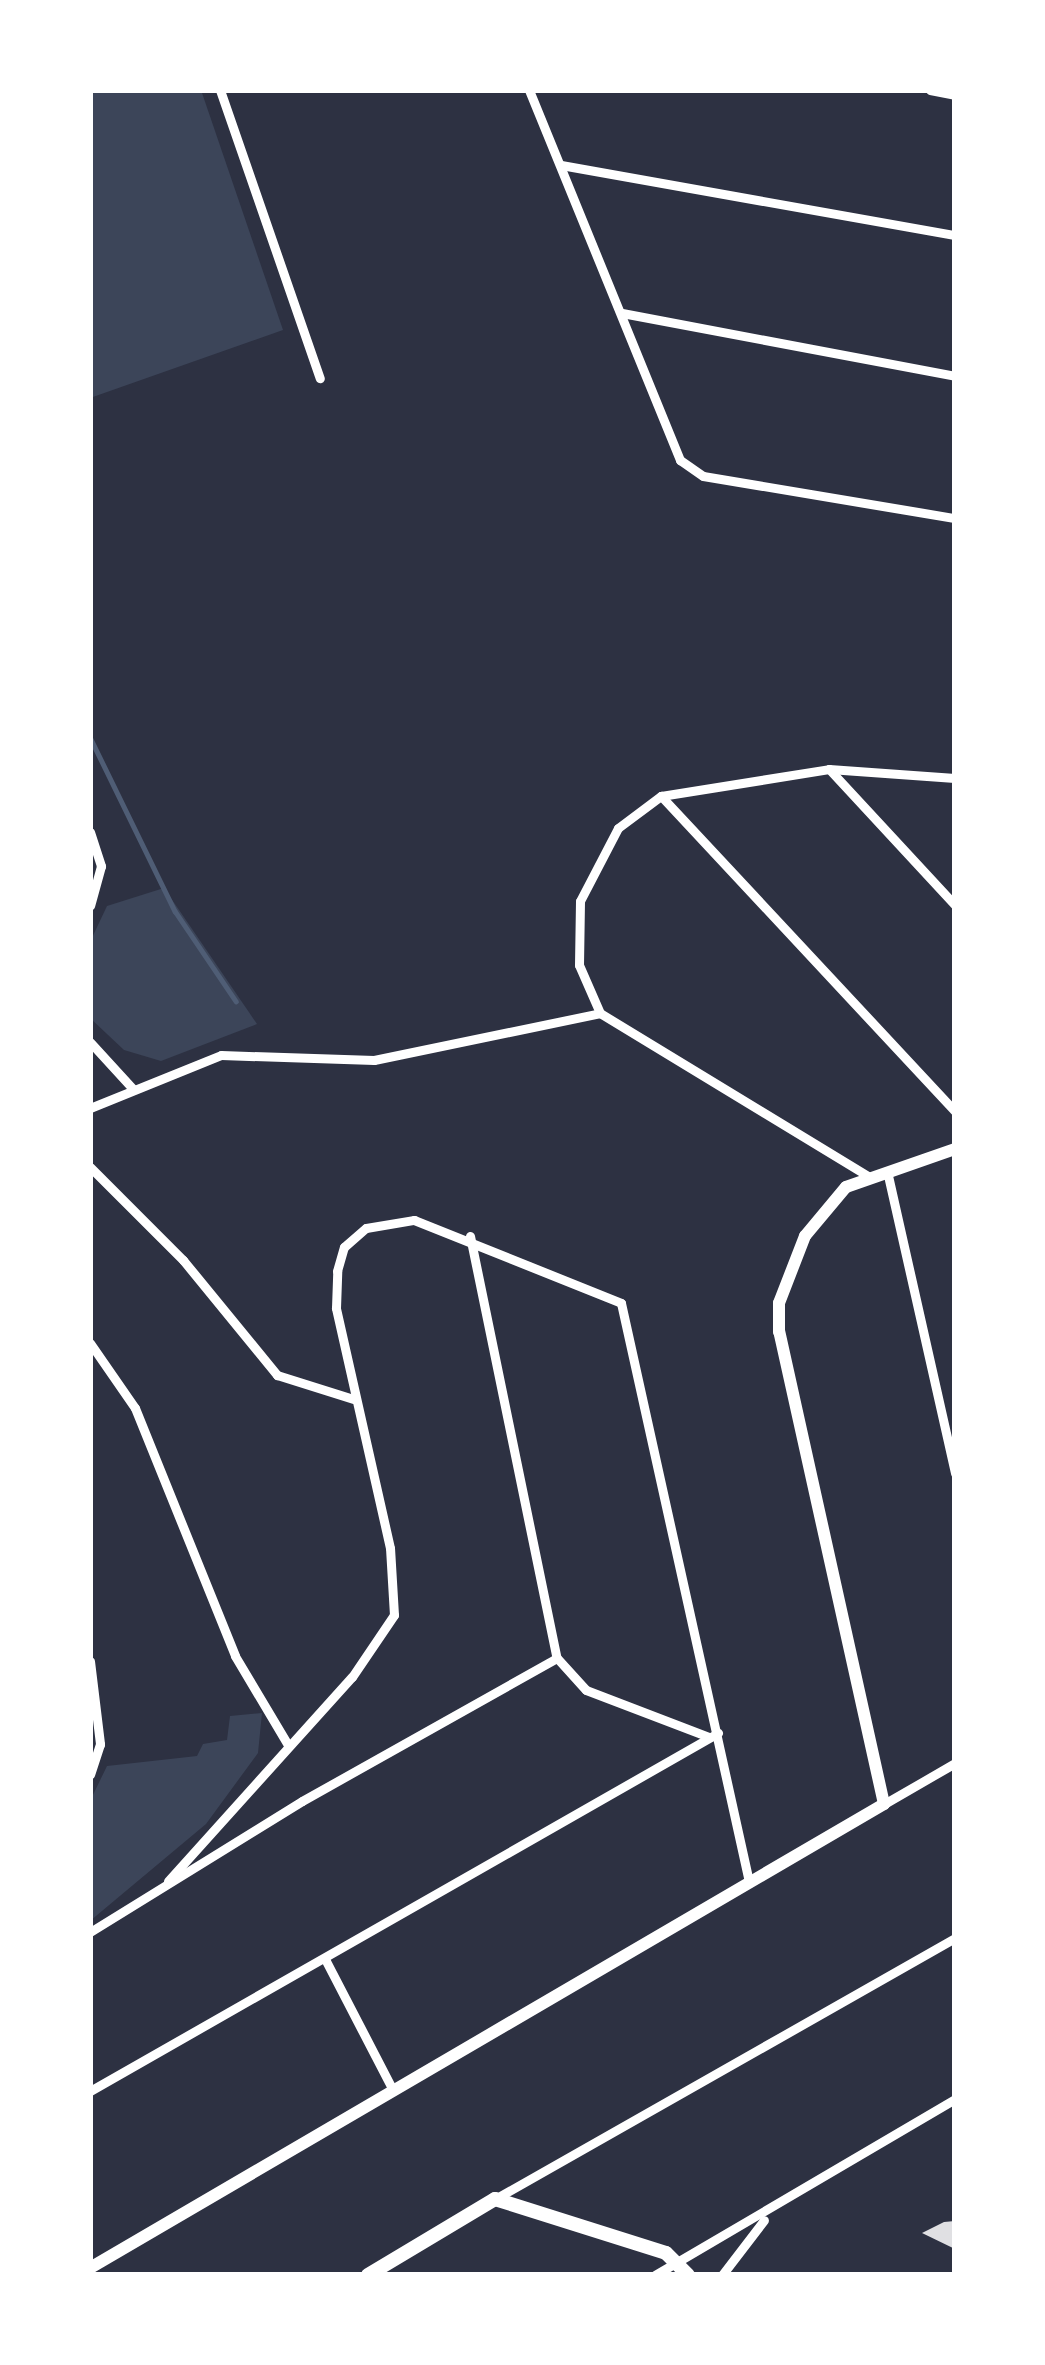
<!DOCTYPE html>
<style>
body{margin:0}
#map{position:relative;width:1045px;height:2365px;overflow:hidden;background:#2d3142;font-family:"Source Sans 3",sans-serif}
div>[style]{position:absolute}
.green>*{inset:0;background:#3c4559}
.stream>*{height:4.5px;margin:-2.25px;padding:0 2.25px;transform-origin:2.25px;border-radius:2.25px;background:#4f5d75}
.building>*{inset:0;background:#e0e0e3}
.minor>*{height:9px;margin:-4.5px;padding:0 4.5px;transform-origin:4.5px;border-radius:4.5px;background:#fff}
.tertiary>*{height:12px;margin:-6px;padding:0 6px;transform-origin:6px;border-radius:6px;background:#fff}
.secondary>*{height:14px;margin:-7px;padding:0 7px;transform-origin:7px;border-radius:7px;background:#fff}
span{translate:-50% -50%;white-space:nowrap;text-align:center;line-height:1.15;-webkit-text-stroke:9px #fff;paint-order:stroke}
.frame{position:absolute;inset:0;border:93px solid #fff;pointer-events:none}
</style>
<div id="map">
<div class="green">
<i style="clip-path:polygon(90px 90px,201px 90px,283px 330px,90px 398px)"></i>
<i style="clip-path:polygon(164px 888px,257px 1024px,161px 1061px,124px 1050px,90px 1018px,90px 942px,107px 906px)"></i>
<i style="clip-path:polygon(262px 1713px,258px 1753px,206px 1824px,90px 1921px,90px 1801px,107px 1766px,197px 1756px,203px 1744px,227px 1740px,230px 1716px)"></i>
</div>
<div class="stream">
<i style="left:90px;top:737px;width:194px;rotate:64deg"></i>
<i style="left:175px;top:911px;width:109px;rotate:55.9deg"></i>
</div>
<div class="building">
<i style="clip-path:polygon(955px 2221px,955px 2249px,922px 2233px,944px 2222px)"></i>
</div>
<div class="minor">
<i style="left:220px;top:90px;width:305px;rotate:70.9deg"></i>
<i style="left:529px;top:90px;width:400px;rotate:67.8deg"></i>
<i style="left:680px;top:460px;width:28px;rotate:35deg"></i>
<i style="left:703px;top:476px;width:255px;rotate:9.5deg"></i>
<i style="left:930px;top:90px;width:25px;rotate:11deg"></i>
<i style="left:561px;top:165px;width:400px;rotate:10.1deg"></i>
<i style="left:622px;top:313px;width:339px;rotate:10.7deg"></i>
<i style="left:829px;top:769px;width:185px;rotate:47.2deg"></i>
<i style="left:661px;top:796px;width:431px;rotate:47deg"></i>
<i style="left:90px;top:832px;width:36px;rotate:72deg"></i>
<i style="left:101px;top:866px;width:41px;rotate:105.4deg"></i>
<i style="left:90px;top:1042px;width:64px;rotate:47.5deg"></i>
<i style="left:90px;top:1108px;width:141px;rotate:-22deg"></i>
<i style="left:221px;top:1055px;width:153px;rotate:1.9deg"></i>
<i style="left:374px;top:1060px;width:231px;rotate:-11.7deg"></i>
<i style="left:90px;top:1167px;width:132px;rotate:45deg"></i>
<i style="left:183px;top:1260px;width:149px;rotate:50.7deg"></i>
<i style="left:277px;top:1375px;width:80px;rotate:17.5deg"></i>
<i style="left:887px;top:1171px;width:310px;rotate:77.3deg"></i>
<i style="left:868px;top:1176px;width:314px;rotate:-148.7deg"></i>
<i style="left:600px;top:1013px;width:52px;rotate:-113.6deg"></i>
<i style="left:579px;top:965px;width:64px;rotate:-89.1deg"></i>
<i style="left:580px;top:901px;width:82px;rotate:-62.5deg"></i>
<i style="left:618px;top:828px;width:54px;rotate:-36.7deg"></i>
<i style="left:661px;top:796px;width:170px;rotate:-9.1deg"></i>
<i style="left:829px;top:769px;width:126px;rotate:4.1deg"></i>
<i style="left:470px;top:1236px;width:431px;rotate:78.4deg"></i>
<i style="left:557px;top:1658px;width:43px;rotate:47.8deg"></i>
<i style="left:586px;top:1690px;width:132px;rotate:20.9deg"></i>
<i style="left:90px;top:1343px;width:79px;rotate:55.3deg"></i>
<i style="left:135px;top:1408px;width:267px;rotate:68deg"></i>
<i style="left:235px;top:1656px;width:104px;rotate:59.2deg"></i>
<i style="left:90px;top:1661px;width:84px;rotate:83.1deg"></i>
<i style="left:100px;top:1744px;width:32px;rotate:108deg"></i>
<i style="left:884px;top:1804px;width:82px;rotate:-30deg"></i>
<i style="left:168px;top:1881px;width:275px;rotate:-48deg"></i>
<i style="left:352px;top:1677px;width:75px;rotate:-55.9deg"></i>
<i style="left:394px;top:1615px;width:67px;rotate:-93.4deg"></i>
<i style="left:390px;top:1548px;width:246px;rotate:-102.7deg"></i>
<i style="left:336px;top:1308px;width:37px;rotate:-88deg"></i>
<i style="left:337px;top:1271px;width:25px;rotate:-74deg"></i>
<i style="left:344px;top:1247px;width:29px;rotate:-41deg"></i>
<i style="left:366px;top:1228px;width:49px;rotate:-9.5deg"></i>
<i style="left:414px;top:1220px;width:223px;rotate:21.8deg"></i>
<i style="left:621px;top:1303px;width:593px;rotate:77.53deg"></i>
<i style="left:90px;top:1932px;width:249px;rotate:-31.7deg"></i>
<i style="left:302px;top:1801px;width:292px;rotate:-29.3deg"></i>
<i style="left:325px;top:1959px;width:145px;rotate:62.6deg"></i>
<i style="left:90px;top:2091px;width:723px;rotate:-29.69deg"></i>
<i style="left:495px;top:2199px;width:529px;rotate:-29.57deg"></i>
<i style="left:655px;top:2275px;width:348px;rotate:-30.4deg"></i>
<i style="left:722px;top:2275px;width:69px;rotate:-52.6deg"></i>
</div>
<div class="tertiary">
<i style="left:90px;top:2268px;width:920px;rotate:-30.3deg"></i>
<i style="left:884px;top:1804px;width:484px;rotate:-102.5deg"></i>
<i style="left:779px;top:1332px;width:29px;rotate:-90deg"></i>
<i style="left:779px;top:1303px;width:72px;rotate:-68.8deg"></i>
<i style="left:805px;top:1236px;width:64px;rotate:-50.1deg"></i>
<i style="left:846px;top:1187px;width:115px;rotate:-19.2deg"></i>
</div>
<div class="secondary">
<i style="left:368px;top:2275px;width:148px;rotate:-30.9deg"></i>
<i style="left:495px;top:2199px;width:179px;rotate:17.5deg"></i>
<i style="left:666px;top:2253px;width:31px;rotate:45deg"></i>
</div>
<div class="frame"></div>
</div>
